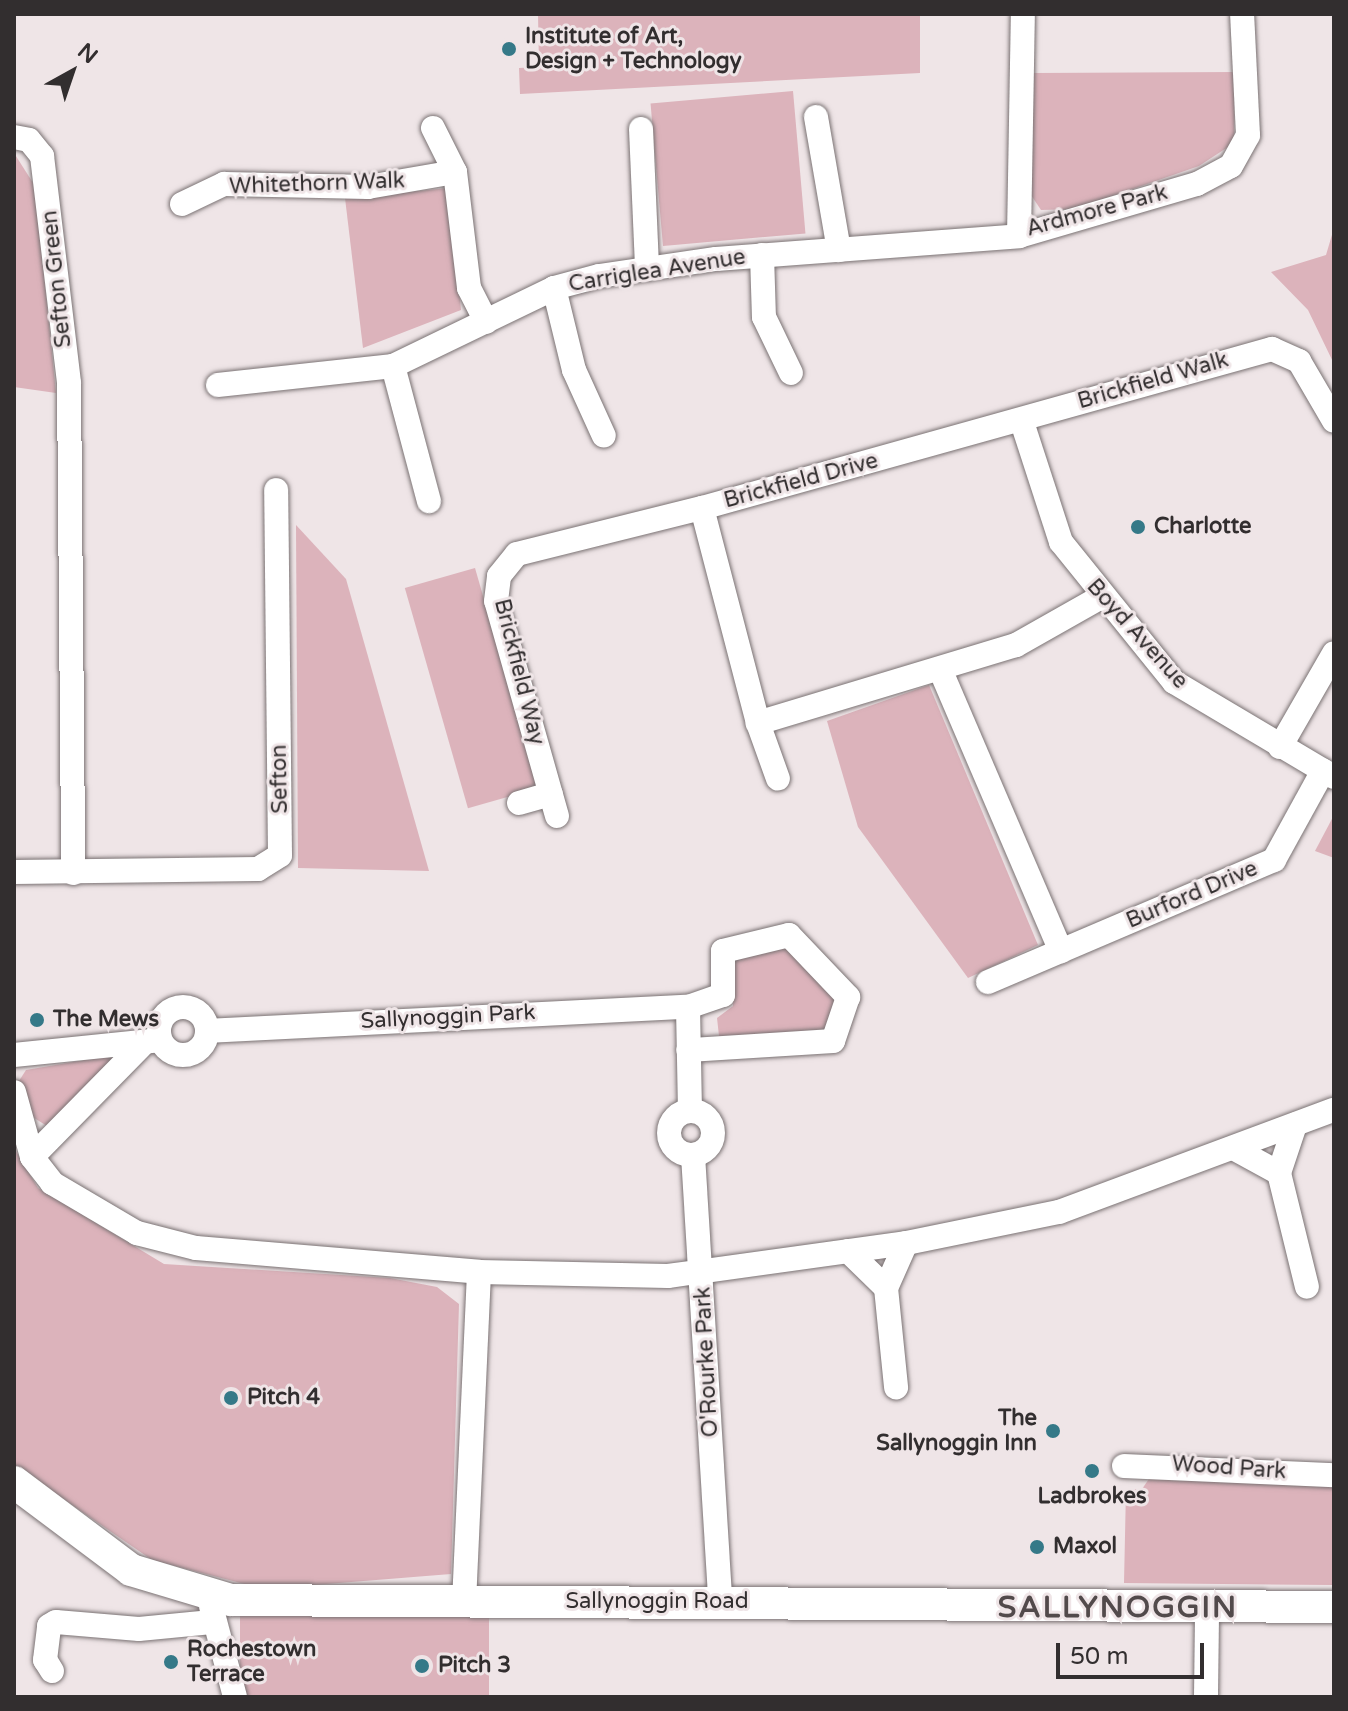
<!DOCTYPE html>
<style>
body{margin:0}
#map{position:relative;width:1348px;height:1711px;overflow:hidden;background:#efe5e7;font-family:"Varela Round",sans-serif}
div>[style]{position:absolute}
.green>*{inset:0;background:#dcb3bb;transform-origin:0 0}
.roads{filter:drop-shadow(0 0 2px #7a7273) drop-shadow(0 0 2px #7a7273)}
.street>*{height:24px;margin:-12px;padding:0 12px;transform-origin:12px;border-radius:12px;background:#fff}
.street>.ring{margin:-12px;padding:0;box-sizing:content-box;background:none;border:24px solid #fff;border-radius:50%}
.secondary>*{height:32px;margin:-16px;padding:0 16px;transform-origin:16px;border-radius:16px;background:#fff}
.dots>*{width:22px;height:22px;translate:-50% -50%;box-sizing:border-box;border:4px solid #efe5e7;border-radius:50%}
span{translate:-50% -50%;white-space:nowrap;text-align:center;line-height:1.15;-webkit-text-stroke:6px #efe5e7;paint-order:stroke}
.poi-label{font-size:22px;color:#322e2f;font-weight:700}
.left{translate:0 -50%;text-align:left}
.right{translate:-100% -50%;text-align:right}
.street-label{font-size:22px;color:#322e2f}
.district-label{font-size:30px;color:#524a4b;font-weight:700;letter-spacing:2px}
.frame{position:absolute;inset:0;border:16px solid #322e2f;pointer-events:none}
.north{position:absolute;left:32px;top:32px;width:80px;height:80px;-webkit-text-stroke:6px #efe5e7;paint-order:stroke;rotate:40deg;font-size:22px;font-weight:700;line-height:32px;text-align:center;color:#322e2f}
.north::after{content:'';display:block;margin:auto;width:28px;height:36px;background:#322e2f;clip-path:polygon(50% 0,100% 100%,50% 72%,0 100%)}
.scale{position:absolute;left:1056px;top:1643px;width:148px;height:36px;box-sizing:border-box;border:4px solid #322e2f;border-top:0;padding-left:10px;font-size:24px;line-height:28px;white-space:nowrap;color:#322e2f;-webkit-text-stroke:6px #efe5e7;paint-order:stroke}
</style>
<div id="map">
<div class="green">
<i style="clip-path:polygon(538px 14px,920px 14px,920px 73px,520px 94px,519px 68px,539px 67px)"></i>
<i style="clip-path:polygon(1235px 72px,1234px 143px,1199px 166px,1075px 209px,1041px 210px,1031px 195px,1034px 73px)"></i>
<i style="left:793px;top:91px;width:143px;height:143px;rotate:85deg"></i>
<i style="clip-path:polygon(14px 153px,35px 186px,56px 393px,14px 387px)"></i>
<i style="clip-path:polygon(449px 188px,461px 310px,363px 348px,345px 198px)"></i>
<i style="clip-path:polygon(1334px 228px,1334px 364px,1308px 310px,1271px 272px,1326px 255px)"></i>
<i style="clip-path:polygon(296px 525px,346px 579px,429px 871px,298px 868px)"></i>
<i style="left:475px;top:568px;width:229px;height:73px;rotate:74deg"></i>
<i style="clip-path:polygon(929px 685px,1038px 945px,968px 978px,858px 827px,827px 721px)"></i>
<i style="clip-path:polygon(1334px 815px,1334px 858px,1315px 851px)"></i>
<i style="clip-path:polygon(782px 942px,838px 999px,823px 1034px,719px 1036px,717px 1018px,733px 1006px,733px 961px)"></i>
<i style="clip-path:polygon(126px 1053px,47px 1126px,31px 1116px,19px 1081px,26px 1070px)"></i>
<i style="clip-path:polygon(14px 1148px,38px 1188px,164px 1264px,390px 1278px,437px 1287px,459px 1304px,451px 1574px,264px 1589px,152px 1560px,14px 1465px)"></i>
<i style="clip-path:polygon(1151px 1476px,1334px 1483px,1334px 1585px,1124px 1583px,1126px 1489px,1142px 1489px)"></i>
<i style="left:240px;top:1613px;width:249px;height:86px"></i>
</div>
<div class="roads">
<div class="street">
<i style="left:816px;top:117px;width:135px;rotate:80.2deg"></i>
<i style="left:433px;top:128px;width:49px;rotate:63.4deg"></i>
<i style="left:455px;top:172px;width:117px;rotate:83.1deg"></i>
<i style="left:469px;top:288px;width:38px;rotate:63deg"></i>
<i style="left:641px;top:129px;width:140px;rotate:87.5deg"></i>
<i style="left:14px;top:137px;width:15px;rotate:11deg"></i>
<i style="left:29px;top:140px;width:21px;rotate:51deg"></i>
<i style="left:42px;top:156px;width:229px;rotate:83.2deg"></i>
<i style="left:69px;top:383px;width:490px;rotate:89.5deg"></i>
<i style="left:182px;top:204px;width:47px;rotate:-25.5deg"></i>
<i style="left:224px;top:184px;width:144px;rotate:1.2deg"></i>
<i style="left:368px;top:187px;width:88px;rotate:-9.8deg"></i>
<i style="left:1019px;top:236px;width:222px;rotate:-89deg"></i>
<i style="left:762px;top:255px;width:62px;rotate:88.2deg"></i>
<i style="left:764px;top:317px;width:62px;rotate:64.3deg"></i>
<i style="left:554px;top:288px;width:84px;rotate:76.3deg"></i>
<i style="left:574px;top:370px;width:72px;rotate:65.6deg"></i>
<i style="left:393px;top:366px;width:140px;rotate:75.1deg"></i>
<i style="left:218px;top:385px;width:176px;rotate:-6.2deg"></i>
<i style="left:393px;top:366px;width:179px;rotate:-25.8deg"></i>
<i style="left:554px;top:288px;width:47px;rotate:-14.9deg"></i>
<i style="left:599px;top:276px;width:118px;rotate:-8.3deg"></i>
<i style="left:716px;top:259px;width:304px;rotate:-4.3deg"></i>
<i style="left:1019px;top:236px;width:185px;rotate:-16.3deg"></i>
<i style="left:1197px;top:184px;width:38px;rotate:-28deg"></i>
<i style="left:1231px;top:166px;width:35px;rotate:-61deg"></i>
<i style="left:1248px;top:135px;width:121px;rotate:-92.8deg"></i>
<i style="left:1022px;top:422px;width:126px;rotate:72deg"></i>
<i style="left:1061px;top:542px;width:180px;rotate:51.1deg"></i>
<i style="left:1174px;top:682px;width:186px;rotate:30.7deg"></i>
<i style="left:1101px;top:597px;width:98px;rotate:150.5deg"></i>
<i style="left:1016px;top:645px;width:270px;rotate:163.2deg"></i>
<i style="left:758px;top:723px;width:222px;rotate:-104.6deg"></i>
<i style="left:702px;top:508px;width:592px;rotate:-15.59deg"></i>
<i style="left:1272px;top:349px;width:30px;rotate:24deg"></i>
<i style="left:1299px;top:361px;width:69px;rotate:59.7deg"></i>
<i style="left:940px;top:669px;width:307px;rotate:66.8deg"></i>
<i style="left:758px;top:723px;width:59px;rotate:70.3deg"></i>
<i style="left:1280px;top:747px;width:108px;rotate:-60.1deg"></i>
<i style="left:519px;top:803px;width:33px;rotate:-16deg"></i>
<i style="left:557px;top:816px;width:223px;rotate:-105.8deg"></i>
<i style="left:496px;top:601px;width:25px;rotate:-83deg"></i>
<i style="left:499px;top:576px;width:28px;rotate:-51deg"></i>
<i style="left:517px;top:554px;width:191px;rotate:-14deg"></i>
<i style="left:14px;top:872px;width:244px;rotate:-0.7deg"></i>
<i style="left:258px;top:869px;width:26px;rotate:-32deg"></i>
<i style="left:280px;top:855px;width:365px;rotate:-90.6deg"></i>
<i style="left:988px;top:982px;width:311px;rotate:-23.1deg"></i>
<i style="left:1274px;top:860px;width:102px;rotate:-61.2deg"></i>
<i class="ring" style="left:159px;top:1007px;width:24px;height:24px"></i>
<i style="left:688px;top:1007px;width:37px;rotate:-19deg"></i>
<i style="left:723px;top:995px;width:44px;rotate:-90deg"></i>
<i style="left:723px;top:951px;width:68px;rotate:-13.6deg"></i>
<i style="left:789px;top:935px;width:86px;rotate:46.4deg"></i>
<i style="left:848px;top:997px;width:46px;rotate:108.8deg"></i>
<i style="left:833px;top:1041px;width:145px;rotate:176.4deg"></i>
<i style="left:208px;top:1031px;width:481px;rotate:-2.9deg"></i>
<i style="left:688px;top:1007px;width:104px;rotate:88.9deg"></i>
<i style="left:14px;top:1055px;width:138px;rotate:-5.8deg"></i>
<i style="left:14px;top:1092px;width:67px;rotate:74.5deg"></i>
<i style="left:32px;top:1157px;width:33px;rotate:52deg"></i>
<i style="left:52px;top:1183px;width:99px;rotate:30.5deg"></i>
<i style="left:137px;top:1233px;width:61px;rotate:14.3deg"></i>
<i style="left:196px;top:1248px;width:284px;rotate:4.8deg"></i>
<i style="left:479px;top:1272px;width:189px;rotate:1.2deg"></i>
<i style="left:668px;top:1276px;width:240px;rotate:-7.9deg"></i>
<i style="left:906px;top:1243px;width:156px;rotate:-11.5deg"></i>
<i style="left:1059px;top:1212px;width:293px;rotate:-20.4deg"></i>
<i class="ring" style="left:669px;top:1111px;width:20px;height:20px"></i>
<i style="left:1235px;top:1149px;width:50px;rotate:28.6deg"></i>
<i style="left:1279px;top:1173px;width:117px;rotate:76.2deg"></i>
<i style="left:693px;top:1155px;width:448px;rotate:86.5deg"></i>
<i style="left:32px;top:1157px;width:161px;rotate:-45.5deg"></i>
<i style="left:1279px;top:1173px;width:51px;rotate:-71.6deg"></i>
<i style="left:848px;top:1251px;width:53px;rotate:44.2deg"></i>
<i style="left:886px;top:1288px;width:100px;rotate:84.2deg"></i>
<i style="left:886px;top:1288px;width:49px;rotate:-66deg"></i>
<i style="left:1124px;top:1466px;width:210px;rotate:2.5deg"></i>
<i style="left:464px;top:1603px;width:331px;rotate:-87.4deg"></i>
<i style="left:211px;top:1606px;width:94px;rotate:75.2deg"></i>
<i style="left:52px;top:1671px;width:13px;rotate:-122deg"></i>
<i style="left:45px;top:1660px;width:34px;rotate:-83deg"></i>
<i style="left:49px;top:1626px;width:8px;rotate:-30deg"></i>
<i style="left:56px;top:1622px;width:83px;rotate:4.8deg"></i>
<i style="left:139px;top:1629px;width:73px;rotate:-5.5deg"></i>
<i style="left:1206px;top:1697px;width:88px;rotate:-89.3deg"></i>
</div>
<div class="secondary">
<i style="left:14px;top:1482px;width:146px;rotate:36.9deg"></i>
<i style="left:131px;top:1570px;width:104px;rotate:16.7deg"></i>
<i style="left:231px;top:1600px;width:1103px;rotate:0.36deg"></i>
</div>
</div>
<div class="dots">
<i style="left:509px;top:49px;background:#357988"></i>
<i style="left:1138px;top:527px;background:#357988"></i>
<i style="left:37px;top:1020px;background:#357988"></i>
<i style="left:231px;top:1398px;background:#357988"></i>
<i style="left:1053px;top:1431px;background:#357988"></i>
<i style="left:1092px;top:1471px;background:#357988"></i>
<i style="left:1037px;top:1547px;background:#357988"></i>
<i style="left:171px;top:1662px;background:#357988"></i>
<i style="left:422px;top:1666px;background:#357988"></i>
</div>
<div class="poi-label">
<span class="left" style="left:525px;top:49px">Institute of Art,<br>Design + Technology</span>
<span class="left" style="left:1154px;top:527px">Charlotte</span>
<span class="left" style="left:53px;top:1020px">The Mews</span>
<span class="left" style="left:247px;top:1398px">Pitch 4</span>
<span class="right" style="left:1037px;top:1431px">The<br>Sallynoggin Inn</span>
<span style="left:1092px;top:1497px">Ladbrokes</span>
<span class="left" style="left:1053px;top:1547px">Maxol</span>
<span class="left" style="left:187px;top:1662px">Rochestown<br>Terrace</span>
<span class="left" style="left:438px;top:1666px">Pitch 3</span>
</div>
<div class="street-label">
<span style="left:317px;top:184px;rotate:-2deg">Whitethorn Walk</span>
<span style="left:1097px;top:211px;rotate:-15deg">Ardmore Park</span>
<span style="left:657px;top:271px;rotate:-9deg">Carriglea Avenue</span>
<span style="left:57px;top:279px;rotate:-96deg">Sefton Green</span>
<span style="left:1153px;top:381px;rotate:-16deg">Brickfield Walk</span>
<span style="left:801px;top:481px;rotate:-15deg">Brickfield Drive</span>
<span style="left:1137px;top:634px;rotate:48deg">Boyd Avenue</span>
<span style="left:519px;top:672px;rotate:76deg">Brickfield Way</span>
<span style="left:280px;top:779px;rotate:-91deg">Sefton</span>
<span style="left:1192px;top:895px;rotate:-23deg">Burford Drive</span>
<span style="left:448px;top:1017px;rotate:-3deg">Sallynoggin Park</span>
<span style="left:707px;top:1362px;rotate:-93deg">O'Rourke Park</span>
<span style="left:1229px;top:1468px;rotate:4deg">Wood Park</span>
<span style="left:657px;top:1602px">Sallynoggin Road</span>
</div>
<div class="district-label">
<span style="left:1118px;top:1608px">SALLYNOGGIN</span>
</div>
<div class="frame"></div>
<div class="north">N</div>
<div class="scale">50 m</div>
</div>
